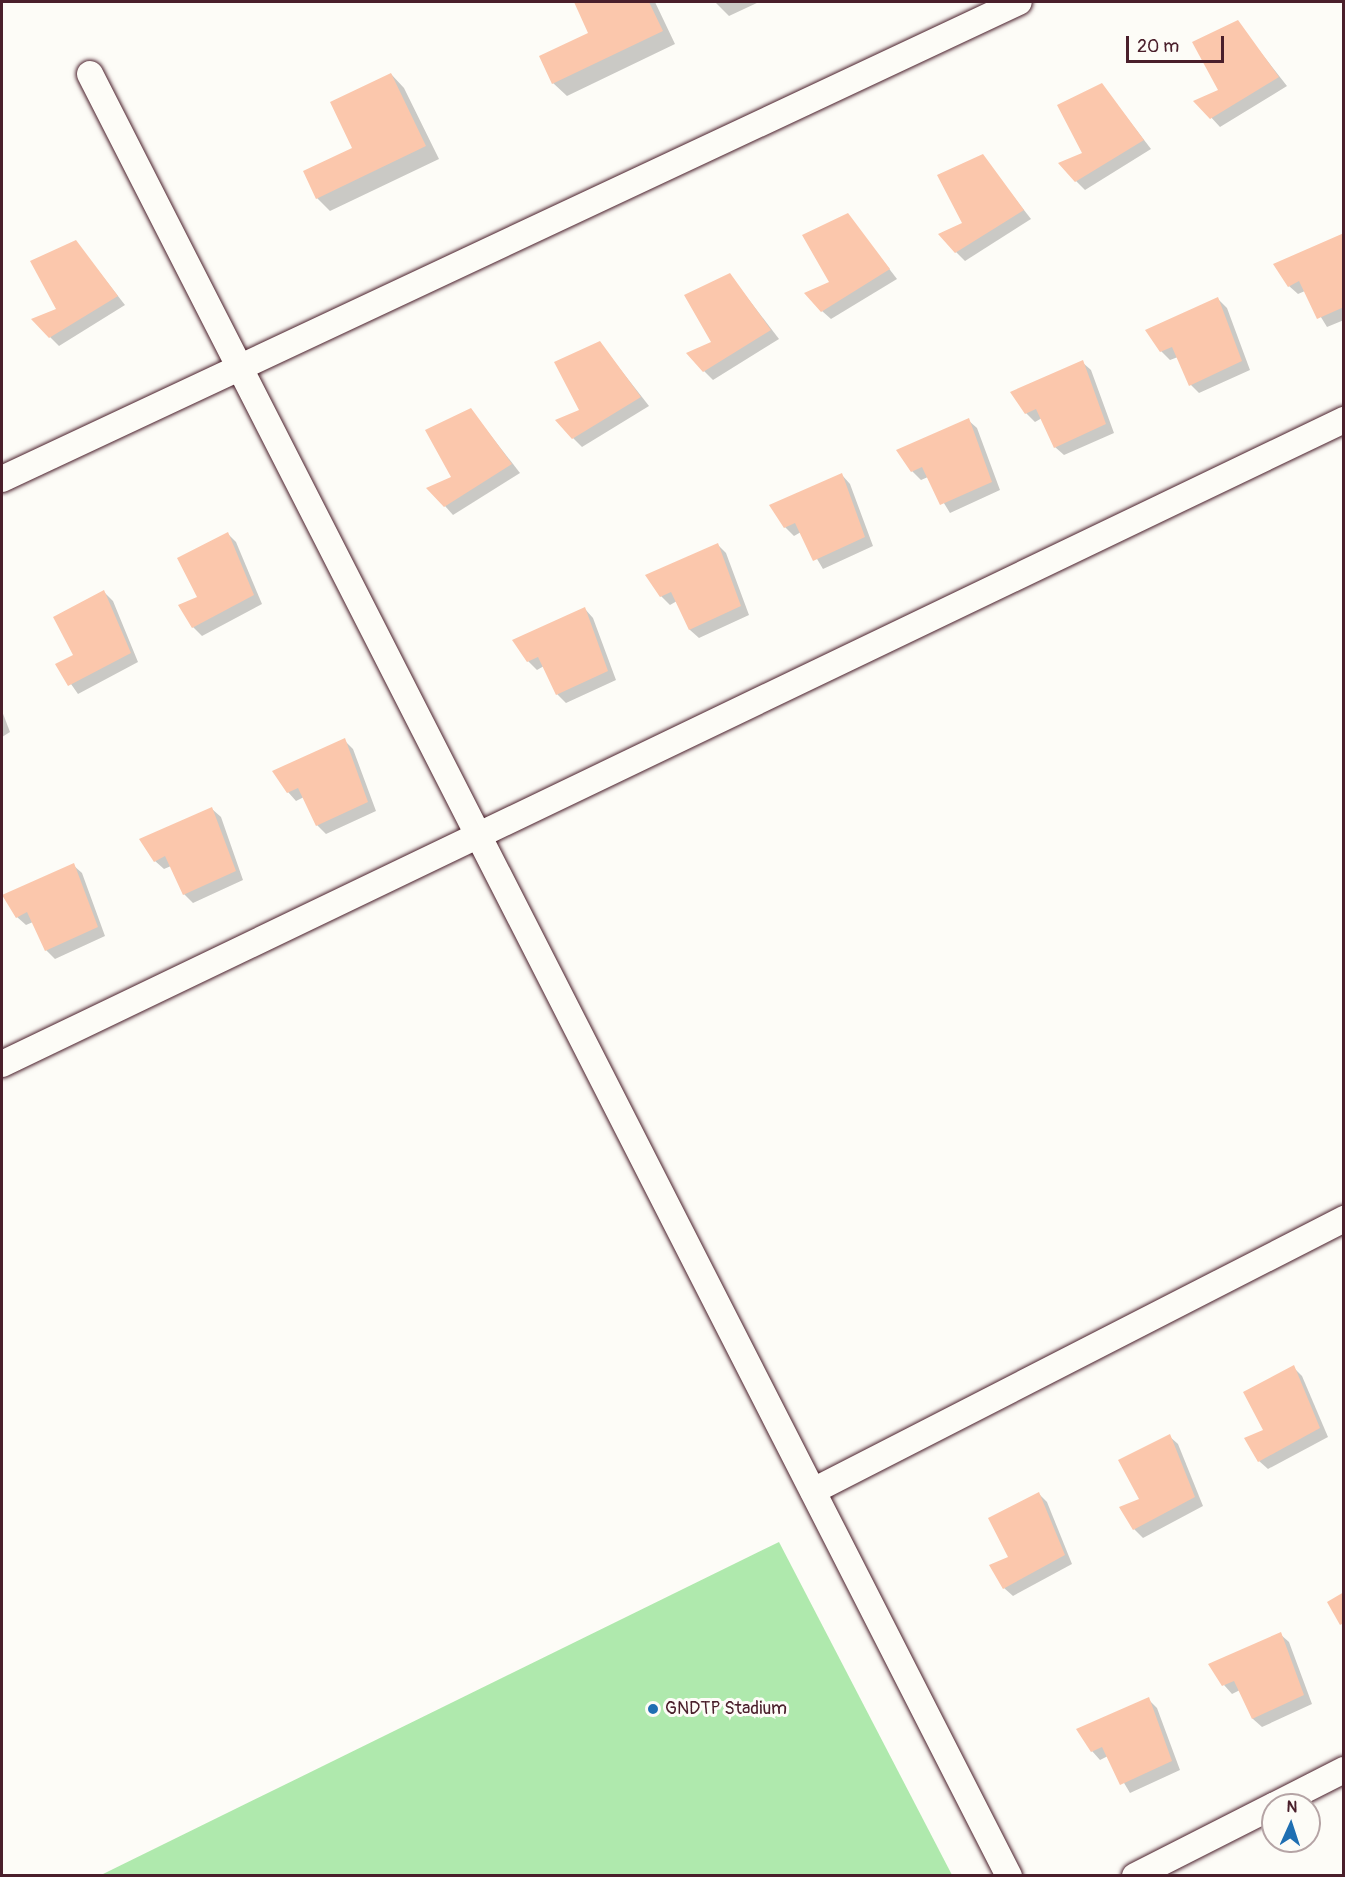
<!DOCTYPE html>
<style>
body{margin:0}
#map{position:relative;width:1345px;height:1877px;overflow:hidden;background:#fdfcf7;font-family:Pangolin,sans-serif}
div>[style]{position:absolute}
.green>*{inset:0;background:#afe9ad}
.shadow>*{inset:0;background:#0003}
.building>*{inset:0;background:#fbc7ac}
.roads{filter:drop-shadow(0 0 2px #4a1f2b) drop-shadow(0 0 2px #4a1f2b)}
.street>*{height:26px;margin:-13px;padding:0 13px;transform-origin:13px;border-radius:13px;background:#fdfcf7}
.dots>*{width:16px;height:16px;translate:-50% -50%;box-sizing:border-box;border:3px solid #fdfcf7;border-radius:50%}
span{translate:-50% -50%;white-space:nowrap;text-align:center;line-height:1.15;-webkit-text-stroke:6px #fdfcf7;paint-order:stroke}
.poi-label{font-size:18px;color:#4a1f2b}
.left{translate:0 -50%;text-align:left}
.frame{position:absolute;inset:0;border:3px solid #4a1f2b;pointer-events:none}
.north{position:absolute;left:1261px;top:1793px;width:60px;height:60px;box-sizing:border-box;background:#fdfcf7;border:2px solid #b5a4a5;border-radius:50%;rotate:3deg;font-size:16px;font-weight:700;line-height:24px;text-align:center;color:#4a1f2b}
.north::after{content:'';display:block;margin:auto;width:21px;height:27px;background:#1f6fb2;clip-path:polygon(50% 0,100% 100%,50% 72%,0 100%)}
.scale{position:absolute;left:1126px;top:36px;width:98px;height:27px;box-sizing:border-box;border:3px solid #4a1f2b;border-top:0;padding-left:8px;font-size:18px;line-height:21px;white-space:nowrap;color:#4a1f2b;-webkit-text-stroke:4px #fdfcf7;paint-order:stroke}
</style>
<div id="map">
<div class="green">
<i style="clip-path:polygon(779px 1542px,952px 1875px,101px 1875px)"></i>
</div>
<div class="shadow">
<i style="clip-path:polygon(575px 2px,655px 2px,675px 44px,567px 96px,553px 83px,590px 34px)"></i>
<i style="clip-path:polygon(715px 2px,759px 2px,729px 16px)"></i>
<i style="clip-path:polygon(1237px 22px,1287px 86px,1220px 127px,1196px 101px,1220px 90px)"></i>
<i style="clip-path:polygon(391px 74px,404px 88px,439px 159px,330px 211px,317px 198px,354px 149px)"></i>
<i style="clip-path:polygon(1102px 85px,1151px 149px,1085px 190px,1076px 181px)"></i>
<i style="clip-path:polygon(982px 156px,1031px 219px,965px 261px,956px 252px)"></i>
<i style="clip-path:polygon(848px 215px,897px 279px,831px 319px,822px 311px)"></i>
<i style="clip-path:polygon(1344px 235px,1344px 320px,1327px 327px,1305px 291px,1298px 294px,1289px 286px)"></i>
<i style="clip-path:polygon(76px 242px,125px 305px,59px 346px,50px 337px)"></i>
<i style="clip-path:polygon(730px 275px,779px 339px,713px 380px,704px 371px)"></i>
<i style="clip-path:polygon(1218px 299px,1227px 308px,1250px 370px,1199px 393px,1191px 385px,1178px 357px,1170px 360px,1161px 351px)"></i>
<i style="clip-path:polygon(599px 342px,649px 406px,582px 447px,573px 438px)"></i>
<i style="clip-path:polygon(1082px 362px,1091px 370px,1114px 433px,1064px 455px,1055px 447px,1042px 418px,1035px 422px,1026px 413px)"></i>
<i style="clip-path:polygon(471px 410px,520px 473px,453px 515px,445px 506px)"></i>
<i style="clip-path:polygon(968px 420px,977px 428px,1000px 490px,950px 513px,928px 477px,921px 480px,912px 471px)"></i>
<i style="clip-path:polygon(842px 475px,850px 484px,873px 546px,823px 569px,801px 532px,794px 536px,785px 527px)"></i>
<i style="clip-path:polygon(228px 534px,236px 542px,262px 604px,202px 636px,193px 627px,199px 597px)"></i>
<i style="clip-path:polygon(718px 545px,726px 553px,749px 615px,699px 638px,690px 630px,677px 601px,670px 605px,661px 596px)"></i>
<i style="clip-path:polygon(104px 592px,113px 601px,138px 662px,78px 694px,57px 664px,75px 656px)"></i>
<i style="clip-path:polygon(585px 609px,593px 618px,616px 680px,566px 703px,557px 694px,544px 666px,537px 670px,528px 661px)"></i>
<i style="clip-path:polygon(2px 711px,10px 732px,2px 737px)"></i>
<i style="clip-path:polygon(344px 740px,353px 749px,376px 811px,326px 834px,317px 825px,304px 797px,296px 801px,288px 792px)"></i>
<i style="clip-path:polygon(212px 809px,221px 817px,243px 880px,193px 903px,184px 894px,171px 866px,164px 869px,155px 861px)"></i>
<i style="clip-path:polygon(73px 865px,82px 873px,105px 936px,55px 959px,46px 950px,33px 922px,26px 925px,17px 917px)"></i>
<i style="clip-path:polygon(1293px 1367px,1302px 1376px,1328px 1437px,1268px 1469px,1259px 1461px,1265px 1431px)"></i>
<i style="clip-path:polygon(1169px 1436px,1178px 1444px,1203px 1506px,1143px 1538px,1134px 1529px,1141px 1499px)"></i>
<i style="clip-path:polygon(1039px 1494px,1047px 1502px,1072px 1564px,1013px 1596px,1004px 1588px,1010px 1558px)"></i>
<i style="clip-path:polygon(1280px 1634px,1289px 1642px,1312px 1704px,1262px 1727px,1253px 1719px,1240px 1690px,1232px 1694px,1224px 1685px)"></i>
<i style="clip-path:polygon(1148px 1699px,1157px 1708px,1180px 1770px,1130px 1793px,1108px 1756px,1100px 1760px,1092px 1751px)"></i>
</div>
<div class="building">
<i style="clip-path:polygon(574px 2px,649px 2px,663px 31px,552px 84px,539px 56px,588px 33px)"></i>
<i style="clip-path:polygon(1238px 20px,1279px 77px,1210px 119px,1193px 101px,1218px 90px,1192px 42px)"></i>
<i style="clip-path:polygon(391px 73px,426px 146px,316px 199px,303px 171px,352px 148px,330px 102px)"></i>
<i style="clip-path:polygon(1102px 83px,1144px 140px,1075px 182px,1058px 163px,1082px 153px,1057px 105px)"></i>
<i style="clip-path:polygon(983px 154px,1024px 210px,955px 253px,938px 234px,962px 223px,937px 175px)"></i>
<i style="clip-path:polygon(848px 213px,890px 269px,821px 312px,804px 293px,829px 282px,802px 235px)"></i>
<i style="clip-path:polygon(1344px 233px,1344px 307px,1317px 319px,1299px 281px,1288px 287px,1273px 264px)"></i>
<i style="clip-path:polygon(76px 240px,118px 296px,49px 338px,31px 319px,56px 309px,30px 261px)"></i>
<i style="clip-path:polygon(730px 273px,771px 330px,703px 372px,686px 353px,711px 342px,684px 295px)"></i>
<i style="clip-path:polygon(1218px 297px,1242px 361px,1189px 386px,1172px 347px,1160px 352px,1145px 330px)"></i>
<i style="clip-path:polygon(600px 341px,641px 397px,572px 439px,555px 420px,579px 410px,554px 362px)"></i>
<i style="clip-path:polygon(1083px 360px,1106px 424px,1054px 448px,1036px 409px,1025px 414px,1010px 392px)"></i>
<i style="clip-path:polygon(471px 408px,512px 464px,444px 507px,426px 488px,451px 477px,425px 430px)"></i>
<i style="clip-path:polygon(969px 418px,992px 482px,940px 505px,922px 467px,911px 472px,896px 450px)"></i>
<i style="clip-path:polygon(842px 473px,865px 537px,813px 561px,795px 523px,784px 528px,769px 505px)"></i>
<i style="clip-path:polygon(228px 532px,254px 595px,192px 628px,178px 605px,197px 597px,177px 558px)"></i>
<i style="clip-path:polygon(718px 543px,741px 606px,689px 630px,671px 592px,660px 597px,645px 575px)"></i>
<i style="clip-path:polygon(104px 590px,131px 653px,68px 686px,55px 664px,73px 655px,53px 617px)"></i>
<i style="clip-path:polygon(585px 607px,608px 671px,556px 695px,538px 657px,527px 662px,512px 640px)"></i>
<i style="clip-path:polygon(345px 738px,368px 802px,316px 826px,298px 788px,287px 793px,272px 771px)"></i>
<i style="clip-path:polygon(212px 807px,236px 871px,183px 895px,165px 856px,154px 862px,139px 839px)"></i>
<i style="clip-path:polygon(74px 863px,98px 927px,45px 951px,27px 912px,16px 918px,2px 895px)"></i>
<i style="clip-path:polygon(1294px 1365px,1320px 1428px,1258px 1462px,1244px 1438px,1263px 1430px,1243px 1392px)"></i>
<i style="clip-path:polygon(1170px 1434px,1195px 1497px,1133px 1530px,1119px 1507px,1139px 1499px,1118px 1460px)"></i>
<i style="clip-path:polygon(1039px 1492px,1065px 1555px,1003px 1589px,989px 1565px,1008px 1557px,988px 1518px)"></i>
<i style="clip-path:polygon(1344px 1592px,1344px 1623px,1340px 1625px,1327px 1602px)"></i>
<i style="clip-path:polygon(1281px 1632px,1304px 1695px,1252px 1719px,1234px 1681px,1222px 1686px,1208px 1664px)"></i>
<i style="clip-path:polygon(1149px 1697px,1172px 1761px,1120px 1785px,1102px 1747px,1091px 1752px,1076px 1729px)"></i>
</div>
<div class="roads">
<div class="street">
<i style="left:90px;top:74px;width:2023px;rotate:62.98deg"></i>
<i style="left:2px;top:479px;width:1123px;rotate:-25.13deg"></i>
<i style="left:2px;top:1064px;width:1489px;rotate:-25.64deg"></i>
<i style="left:813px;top:1491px;width:597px;rotate:-27.12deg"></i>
<i style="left:1275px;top:1805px;width:77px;rotate:-26.9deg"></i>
<i style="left:1135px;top:1876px;width:155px;rotate:-26.9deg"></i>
</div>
</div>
<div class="dots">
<i style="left:653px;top:1709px;background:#1f6fb2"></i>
</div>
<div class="poi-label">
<span class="left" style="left:665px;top:1709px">GNDTP Stadium</span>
</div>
<div class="frame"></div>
<div class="north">N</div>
<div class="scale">20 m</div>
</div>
